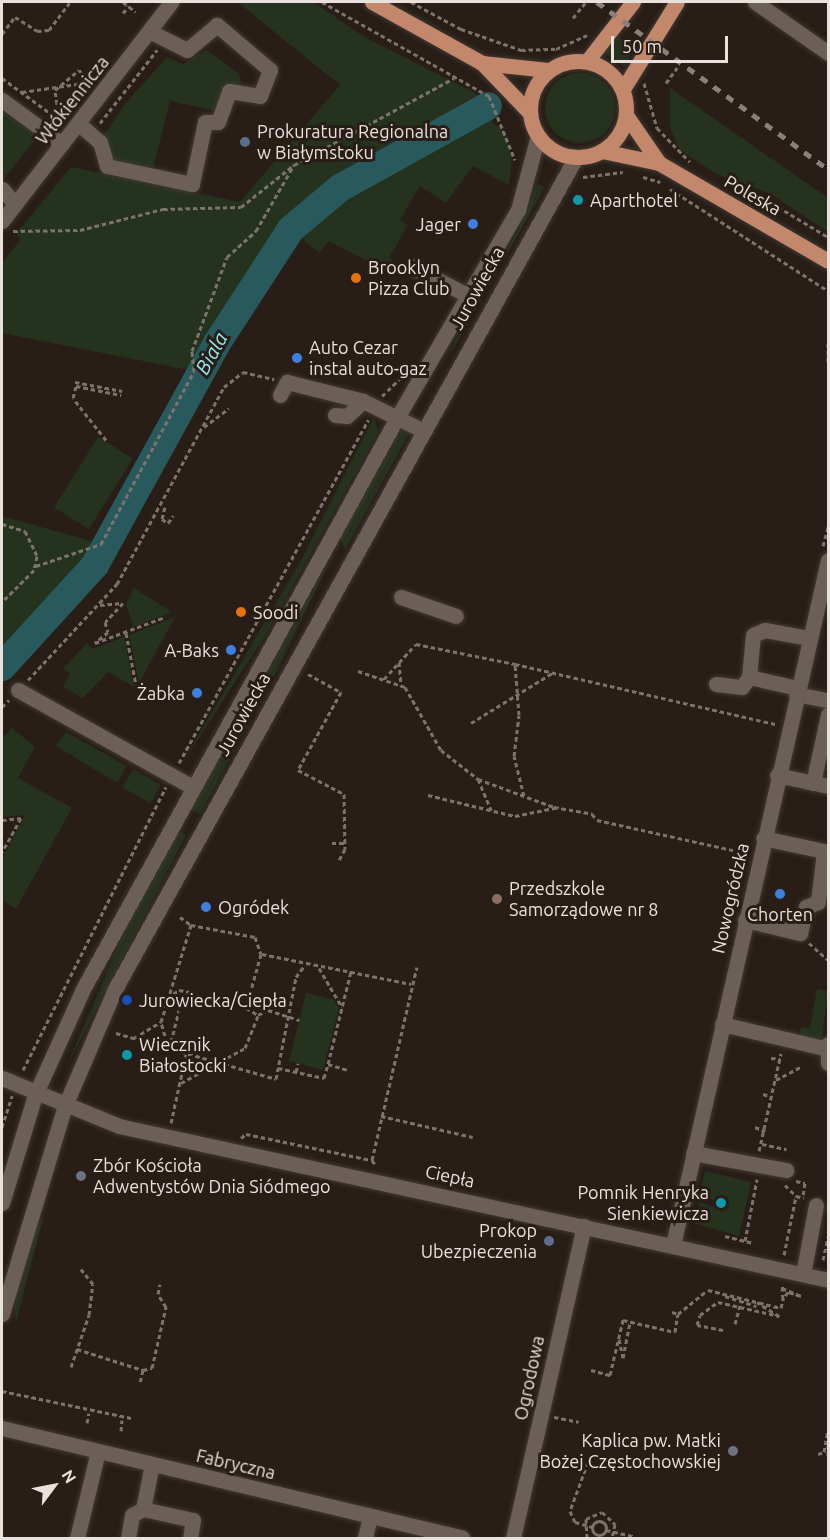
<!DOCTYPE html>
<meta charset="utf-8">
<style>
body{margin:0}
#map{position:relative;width:830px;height:1540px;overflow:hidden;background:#281e17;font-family:Ubuntu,sans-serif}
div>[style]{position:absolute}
.green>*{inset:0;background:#25331e;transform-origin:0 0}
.round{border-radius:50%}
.river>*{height:28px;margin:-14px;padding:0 14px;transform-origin:14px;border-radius:14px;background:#285a5d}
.path>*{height:3px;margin-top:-1.5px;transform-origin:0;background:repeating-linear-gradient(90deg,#7c736d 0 4.5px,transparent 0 7.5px)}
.path>.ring{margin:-1.5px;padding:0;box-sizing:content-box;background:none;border:3px solid #7c736d;border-radius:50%}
.roads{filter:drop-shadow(0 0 2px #403833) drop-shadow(0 0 2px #403833)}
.minor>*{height:15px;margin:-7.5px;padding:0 7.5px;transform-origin:7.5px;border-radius:7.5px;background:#6b5f57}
.major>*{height:15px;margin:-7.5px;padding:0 7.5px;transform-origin:7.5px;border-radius:7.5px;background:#c3886b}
.major>.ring{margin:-7.5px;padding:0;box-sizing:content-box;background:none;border:15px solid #c3886b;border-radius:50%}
.rail>*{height:4.5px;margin-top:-2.25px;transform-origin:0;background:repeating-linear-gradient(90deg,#89807a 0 8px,transparent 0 16px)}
.dots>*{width:16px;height:16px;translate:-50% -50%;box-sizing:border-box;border:3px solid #281e17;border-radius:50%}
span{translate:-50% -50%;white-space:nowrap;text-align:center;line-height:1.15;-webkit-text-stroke:6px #281e17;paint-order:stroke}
.street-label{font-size:18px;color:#e8e1dc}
.poi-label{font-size:18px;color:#e8e1dc}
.left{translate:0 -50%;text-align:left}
.right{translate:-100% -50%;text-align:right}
.water-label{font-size:20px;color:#94eaef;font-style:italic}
.frame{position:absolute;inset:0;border:3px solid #e8e1dc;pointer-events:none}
.north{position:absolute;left:24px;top:1456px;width:60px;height:60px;-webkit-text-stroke:4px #281e17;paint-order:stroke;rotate:58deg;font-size:16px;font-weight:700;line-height:24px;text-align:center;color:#e8e1dc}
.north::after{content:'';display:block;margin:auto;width:21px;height:27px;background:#e8e1dc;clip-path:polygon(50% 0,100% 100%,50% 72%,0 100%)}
.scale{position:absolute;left:611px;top:36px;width:117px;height:27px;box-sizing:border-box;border:3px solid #e8e1dc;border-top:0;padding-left:8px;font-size:18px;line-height:21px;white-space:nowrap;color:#e8e1dc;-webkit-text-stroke:4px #281e17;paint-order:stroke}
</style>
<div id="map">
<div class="green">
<i style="clip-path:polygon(213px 2px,313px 2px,366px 38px,473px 92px,484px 100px,493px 123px,505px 131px,512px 160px,509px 185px,473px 166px,446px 203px,420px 186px,400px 220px,408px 225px,389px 258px,403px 267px,392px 274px,329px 241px,319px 253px,291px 229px,259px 269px,216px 343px,189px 370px,2px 333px,2px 263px,21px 239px,16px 234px,71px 167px,240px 202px,340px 85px,239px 3px)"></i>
<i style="clip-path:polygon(618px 37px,633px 47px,625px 67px,603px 52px)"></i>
<i style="clip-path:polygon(207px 50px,239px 74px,242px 88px,224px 84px,217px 111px,170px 101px,152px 172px,121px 166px,111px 157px,104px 135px,125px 104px,167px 57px,183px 64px)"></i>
<i class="round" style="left:545px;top:73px;width:70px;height:70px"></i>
<i style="clip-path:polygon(670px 88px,828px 198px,828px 232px,771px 194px,716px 174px,680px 150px,670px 128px)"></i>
<i style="clip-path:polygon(2px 111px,38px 136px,2px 181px)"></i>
<i style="clip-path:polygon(537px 184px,545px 187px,447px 360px,465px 319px,518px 231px)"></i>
<i style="clip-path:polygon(374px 417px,378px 432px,323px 531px,265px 636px,180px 767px,300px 562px)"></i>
<i style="clip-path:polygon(404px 426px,409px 434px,345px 550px,340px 537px)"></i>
<i style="left:98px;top:437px;width:41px;height:83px;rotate:32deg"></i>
<i style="clip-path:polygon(2px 516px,98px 543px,2px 655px)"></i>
<i style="clip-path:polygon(331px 558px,276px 673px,200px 814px,191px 809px)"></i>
<i style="clip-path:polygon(134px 588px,172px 612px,133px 627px,126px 603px)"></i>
<i style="clip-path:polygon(175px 617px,139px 683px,129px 635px)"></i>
<i style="clip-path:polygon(124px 637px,134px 687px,108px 672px,83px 698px,63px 687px,70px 673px,63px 669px,87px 643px,92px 649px)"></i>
<i style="clip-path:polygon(12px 728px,35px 747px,18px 778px,72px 808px,16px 909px,2px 900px,2px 859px,25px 815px,2px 817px,2px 739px)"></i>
<i style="clip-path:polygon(66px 732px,127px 766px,117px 783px,56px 746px)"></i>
<i style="left:133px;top:769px;width:32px;height:21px;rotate:30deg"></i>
<i style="clip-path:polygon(178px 830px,186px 835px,65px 1070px,132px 914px)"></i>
<i style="clip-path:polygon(817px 989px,828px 991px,822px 1039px,800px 1036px,801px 1027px,810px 1028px)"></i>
<i style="clip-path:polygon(306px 993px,334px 1000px,339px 1008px,323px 1070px,289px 1061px)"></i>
<i style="clip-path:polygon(705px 1171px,751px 1182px,739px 1236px,693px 1223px,700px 1202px,722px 1210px,724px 1198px,715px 1201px,700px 1194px)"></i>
<i style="clip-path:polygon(43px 1219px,16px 1323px,14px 1308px,35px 1227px)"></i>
</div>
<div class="river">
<i style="left:2px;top:667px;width:138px;rotate:-47.6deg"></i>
<i style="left:95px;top:565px;width:253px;rotate:-61.2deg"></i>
<i style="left:217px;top:343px;width:136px;rotate:-57deg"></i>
<i style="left:291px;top:229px;width:64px;rotate:-39.9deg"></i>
<i style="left:340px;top:188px;width:169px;rotate:-29deg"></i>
</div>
<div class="path">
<i style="left:123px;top:2px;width:16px;rotate:38deg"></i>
<i style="left:322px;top:2px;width:192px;rotate:29.4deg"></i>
<i style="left:489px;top:96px;width:69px;rotate:67.9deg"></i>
<i style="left:411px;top:2px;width:57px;rotate:28.4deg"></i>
<i style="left:461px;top:29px;width:64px;rotate:19.3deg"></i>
<i style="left:521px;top:50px;width:35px;rotate:-2deg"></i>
<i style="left:556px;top:49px;width:34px;rotate:-24deg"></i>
<i style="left:123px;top:13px;width:9px;rotate:-49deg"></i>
<i style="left:573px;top:18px;width:21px;rotate:-51deg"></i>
<i style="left:2px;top:34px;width:21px;rotate:-53deg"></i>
<i style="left:15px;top:17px;width:26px;rotate:32deg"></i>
<i style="left:37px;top:31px;width:12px;rotate:-5deg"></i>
<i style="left:49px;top:30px;width:35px;rotate:-53deg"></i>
<i style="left:2px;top:78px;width:69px;rotate:36.2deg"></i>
<i style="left:644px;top:83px;width:47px;rotate:73.9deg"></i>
<i style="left:657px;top:128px;width:47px;rotate:45.9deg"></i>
<i style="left:666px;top:83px;width:19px;rotate:-54deg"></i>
<i style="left:22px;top:92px;width:63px;rotate:-8.3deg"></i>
<i style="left:59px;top:119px;width:29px;rotate:-98deg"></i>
<i style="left:55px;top:90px;width:31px;rotate:-40deg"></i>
<i style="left:79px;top:70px;width:12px;rotate:48deg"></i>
<i style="left:100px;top:123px;width:93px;rotate:-52deg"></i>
<i style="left:583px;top:177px;width:40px;rotate:-7.1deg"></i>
<i style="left:643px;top:177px;width:18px;rotate:16deg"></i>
<i style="left:732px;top:187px;width:35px;rotate:20deg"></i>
<i style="left:765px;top:199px;width:74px;rotate:31.1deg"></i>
<i style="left:670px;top:189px;width:188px;rotate:32.8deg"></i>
<i style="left:13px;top:231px;width:67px;rotate:-0.9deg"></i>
<i style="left:80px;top:230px;width:86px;rotate:-14.2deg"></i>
<i style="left:163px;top:209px;width:78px;rotate:-1.5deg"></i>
<i style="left:241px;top:207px;width:68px;rotate:-38.4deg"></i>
<i style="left:294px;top:165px;width:182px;rotate:-28.5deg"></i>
<i style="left:828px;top:343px;width:19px;rotate:90deg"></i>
<i style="left:75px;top:382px;width:48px;rotate:10.8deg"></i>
<i style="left:382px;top:396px;width:29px;rotate:-44deg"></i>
<i style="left:204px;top:427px;width:31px;rotate:-37deg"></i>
<i style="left:106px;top:440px;width:53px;rotate:-128.2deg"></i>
<i style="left:73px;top:398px;width:12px;rotate:-76deg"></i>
<i style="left:76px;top:386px;width:46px;rotate:11.3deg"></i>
<i style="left:165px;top:507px;width:12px;rotate:104deg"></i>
<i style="left:162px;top:519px;width:7px;rotate:34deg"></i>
<i style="left:168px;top:523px;width:9px;rotate:-54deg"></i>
<i style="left:2px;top:524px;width:24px;rotate:17deg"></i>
<i style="left:25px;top:531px;width:28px;rotate:64deg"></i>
<i style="left:37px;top:556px;width:14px;rotate:102deg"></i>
<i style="left:34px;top:570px;width:45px;rotate:135deg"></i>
<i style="left:823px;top:546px;width:20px;rotate:-75deg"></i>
<i style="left:36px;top:566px;width:69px;rotate:-18.7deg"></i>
<i style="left:101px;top:544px;width:196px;rotate:-61.7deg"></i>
<i style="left:194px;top:371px;width:20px;rotate:-96deg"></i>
<i style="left:192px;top:351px;width:100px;rotate:-69.6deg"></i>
<i style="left:227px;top:257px;width:39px;rotate:-42deg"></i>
<i style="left:256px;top:231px;width:76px;rotate:-60.1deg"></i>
<i style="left:123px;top:603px;width:26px;rotate:133deg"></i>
<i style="left:105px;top:622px;width:10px;rotate:73deg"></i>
<i style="left:108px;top:632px;width:17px;rotate:140deg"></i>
<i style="left:95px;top:643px;width:75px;rotate:-20.4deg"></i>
<i style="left:100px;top:605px;width:22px;rotate:-5deg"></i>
<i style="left:126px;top:633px;width:53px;rotate:79.1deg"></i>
<i style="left:399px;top:662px;width:23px;rotate:85deg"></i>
<i style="left:358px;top:671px;width:50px;rotate:18.8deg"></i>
<i style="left:405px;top:687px;width:73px;rotate:60.3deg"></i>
<i style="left:441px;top:750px;width:47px;rotate:38.1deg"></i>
<i style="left:478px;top:779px;width:81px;rotate:20.2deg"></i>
<i style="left:554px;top:807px;width:39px;rotate:10deg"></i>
<i style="left:592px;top:814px;width:8px;rotate:50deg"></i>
<i style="left:597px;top:820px;width:153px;rotate:12.5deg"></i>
<i style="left:308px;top:674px;width:38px;rotate:29deg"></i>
<i style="left:341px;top:692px;width:89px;rotate:118.9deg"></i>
<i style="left:298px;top:770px;width:52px;rotate:27.6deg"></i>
<i style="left:344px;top:794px;width:55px;rotate:89deg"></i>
<i style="left:345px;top:849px;width:15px;rotate:118deg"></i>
<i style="left:384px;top:679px;width:47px;rotate:-47.6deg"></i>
<i style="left:416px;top:644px;width:101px;rotate:11.4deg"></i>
<i style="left:28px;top:680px;width:131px;rotate:-47.2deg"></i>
<i style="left:117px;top:584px;width:224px;rotate:-61.5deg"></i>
<i style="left:224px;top:387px;width:24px;rotate:-38deg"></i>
<i style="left:243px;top:372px;width:32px;rotate:13deg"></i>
<i style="left:2px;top:707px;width:10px;rotate:-45deg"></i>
<i style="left:471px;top:723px;width:97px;rotate:-31.6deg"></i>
<i style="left:179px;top:763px;width:392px;rotate:-61.1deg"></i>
<i style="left:478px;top:779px;width:34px;rotate:67deg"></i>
<i style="left:428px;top:795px;width:89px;rotate:13.6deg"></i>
<i style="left:515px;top:816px;width:45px;rotate:-11.6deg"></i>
<i style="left:524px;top:796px;width:41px;rotate:-104deg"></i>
<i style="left:514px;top:756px;width:41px;rotate:-83deg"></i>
<i style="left:519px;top:715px;width:51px;rotate:-94.5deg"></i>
<i style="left:515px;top:664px;width:267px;rotate:13deg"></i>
<i style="left:2px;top:820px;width:19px;rotate:-6deg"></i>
<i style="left:21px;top:818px;width:39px;rotate:119deg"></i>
<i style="left:332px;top:843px;width:13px"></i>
<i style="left:180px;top:917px;width:14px;rotate:36deg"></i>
<i style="left:191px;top:925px;width:65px;rotate:10.6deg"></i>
<i style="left:255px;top:937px;width:18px;rotate:71deg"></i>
<i style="left:261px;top:954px;width:56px;rotate:105.5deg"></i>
<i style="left:246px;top:1008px;width:14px;rotate:30deg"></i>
<i style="left:809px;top:943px;width:25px;rotate:42deg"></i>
<i style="left:262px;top:954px;width:152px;rotate:11.4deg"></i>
<i style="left:319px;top:968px;width:45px;rotate:59.5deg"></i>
<i style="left:183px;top:994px;width:58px;rotate:104deg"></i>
<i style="left:169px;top:1050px;width:29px;rotate:-106deg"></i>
<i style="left:161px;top:1022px;width:102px;rotate:-72.8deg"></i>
<i style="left:167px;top:998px;width:14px;rotate:-34deg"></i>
<i style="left:179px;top:990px;width:11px;rotate:10deg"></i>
<i style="left:116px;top:1033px;width:166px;rotate:16deg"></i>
<i style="left:276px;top:1079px;width:104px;rotate:-78.9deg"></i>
<i style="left:296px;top:977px;width:15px;rotate:-53deg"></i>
<i style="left:134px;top:1038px;width:31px;rotate:-31deg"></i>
<i style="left:771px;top:1058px;width:9px;rotate:6deg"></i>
<i style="left:328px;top:1064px;width:96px;rotate:-76.1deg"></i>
<i style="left:278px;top:1068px;width:47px;rotate:12.3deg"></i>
<i style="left:324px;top:1078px;width:15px;rotate:-74deg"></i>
<i style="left:328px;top:1064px;width:21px;rotate:17deg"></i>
<i style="left:23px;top:1070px;width:317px;rotate:-63.2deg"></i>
<i style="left:296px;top:1072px;width:9px;rotate:-77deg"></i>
<i style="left:776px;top:1080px;width:30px;rotate:-28deg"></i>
<i style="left:181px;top:1083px;width:73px;rotate:-28.7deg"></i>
<i style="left:245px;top:1048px;width:35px;rotate:-68deg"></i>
<i style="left:258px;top:1015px;width:11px;rotate:-27deg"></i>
<i style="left:268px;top:1010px;width:33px;rotate:18deg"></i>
<i style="left:763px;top:1094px;width:9px;rotate:18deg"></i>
<i style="left:381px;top:1116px;width:94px;rotate:12.9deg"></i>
<i style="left:171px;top:1123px;width:70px;rotate:-77.6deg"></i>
<i style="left:2px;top:1127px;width:33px;rotate:-72deg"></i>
<i style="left:755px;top:1127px;width:11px;rotate:22deg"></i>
<i style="left:241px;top:1138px;width:6px;rotate:-39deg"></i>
<i style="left:246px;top:1134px;width:129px;rotate:11.7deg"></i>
<i style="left:372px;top:1160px;width:7px;rotate:56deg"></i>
<i style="left:762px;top:1144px;width:25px;rotate:12deg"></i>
<i style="left:759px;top:1151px;width:100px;rotate:-77.3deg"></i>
<i style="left:372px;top:1160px;width:198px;rotate:-76.9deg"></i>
<i style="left:796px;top:1181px;width:9px;rotate:13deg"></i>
<i style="left:805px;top:1183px;width:13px;rotate:99deg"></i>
<i style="left:785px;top:1185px;width:16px;rotate:45deg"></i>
<i style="left:725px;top:1236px;width:29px;rotate:14deg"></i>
<i style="left:745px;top:1241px;width:63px;rotate:-79deg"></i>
<i style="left:784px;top:1255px;width:60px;rotate:-78.5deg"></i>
<i style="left:796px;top:1196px;width:8px;rotate:14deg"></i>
<i style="left:823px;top:1260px;width:24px;rotate:-78deg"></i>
<i style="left:782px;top:1288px;width:21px;rotate:23deg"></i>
<i style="left:801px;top:1296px;width:14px;rotate:-163deg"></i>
<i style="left:788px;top:1292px;width:9px;rotate:126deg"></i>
<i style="left:783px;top:1299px;width:8px;rotate:-97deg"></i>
<i style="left:782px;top:1291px;width:7px;rotate:-82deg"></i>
<i style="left:725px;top:1296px;width:33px;rotate:18deg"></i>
<i style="left:672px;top:1312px;width:6px;rotate:18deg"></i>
<i style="left:678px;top:1314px;width:38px;rotate:-39deg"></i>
<i style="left:708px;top:1290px;width:75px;rotate:13.9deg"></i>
<i style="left:781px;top:1308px;width:9px;rotate:-77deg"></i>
<i style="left:735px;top:1324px;width:20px;rotate:-75deg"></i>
<i style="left:723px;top:1330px;width:26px;rotate:-169deg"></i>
<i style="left:697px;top:1325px;width:10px;rotate:-73deg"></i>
<i style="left:700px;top:1315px;width:22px;rotate:-36deg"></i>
<i style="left:718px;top:1302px;width:63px;rotate:12.9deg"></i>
<i style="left:779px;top:1316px;width:26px;rotate:-148deg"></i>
<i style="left:619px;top:1339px;width:19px;rotate:78deg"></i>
<i style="left:623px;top:1358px;width:37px;rotate:-79deg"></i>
<i style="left:77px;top:1349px;width:69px;rotate:17.7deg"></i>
<i style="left:143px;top:1370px;width:13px;rotate:103deg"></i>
<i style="left:71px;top:1367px;width:55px;rotate:-70.9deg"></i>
<i style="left:89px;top:1315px;width:31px;rotate:-83deg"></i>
<i style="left:93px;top:1284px;width:21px;rotate:-129deg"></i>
<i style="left:143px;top:1370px;width:9px;rotate:-13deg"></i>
<i style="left:152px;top:1368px;width:63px;rotate:-77.1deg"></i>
<i style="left:166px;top:1307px;width:15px;rotate:-122deg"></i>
<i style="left:158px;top:1294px;width:10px;rotate:-79deg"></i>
<i style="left:591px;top:1370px;width:20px;rotate:15deg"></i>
<i style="left:610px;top:1375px;width:57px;rotate:-76.7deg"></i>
<i style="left:623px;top:1320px;width:53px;rotate:13deg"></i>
<i style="left:675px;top:1332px;width:18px;rotate:-81deg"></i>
<i style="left:2px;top:1391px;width:132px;rotate:11.8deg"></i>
<i style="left:554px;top:1417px;width:25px;rotate:11deg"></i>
<i style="left:87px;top:1423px;width:10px;rotate:-79deg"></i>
<i style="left:121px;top:1431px;width:11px;rotate:-85deg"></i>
<i style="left:828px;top:1444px;width:12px;rotate:90deg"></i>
<i style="left:818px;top:1454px;width:6px;rotate:-18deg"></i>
<i style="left:824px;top:1452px;width:23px;rotate:-80deg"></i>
<i style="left:570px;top:1459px;width:14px;rotate:8deg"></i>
<i style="left:588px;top:1462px;width:52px;rotate:110.2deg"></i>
<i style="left:570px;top:1511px;width:12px;rotate:66deg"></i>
<i style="left:575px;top:1522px;width:19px;rotate:16deg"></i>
<i class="ring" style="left:592px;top:1521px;width:11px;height:11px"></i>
<i style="left:606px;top:1530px;width:28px;rotate:13deg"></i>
<i style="left:587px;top:1538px;width:19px;rotate:-93deg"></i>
<i style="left:586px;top:1519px;width:17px;rotate:-24deg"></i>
<i style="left:602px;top:1512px;width:18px;rotate:43deg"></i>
<i style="left:615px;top:1524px;width:14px;rotate:102deg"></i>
</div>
<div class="roads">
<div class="minor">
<i style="left:755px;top:2px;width:89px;rotate:34.9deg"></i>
<i style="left:2px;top:100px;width:74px;rotate:36.3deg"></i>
<i style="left:79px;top:124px;width:28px;rotate:41deg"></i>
<i style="left:100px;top:142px;width:25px;rotate:74deg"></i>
<i style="left:107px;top:166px;width:87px;rotate:12deg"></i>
<i style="left:192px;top:184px;width:63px;rotate:-78.2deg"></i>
<i style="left:205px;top:122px;width:13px"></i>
<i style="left:218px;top:122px;width:33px;rotate:-70deg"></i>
<i style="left:229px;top:91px;width:31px;rotate:9deg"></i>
<i style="left:260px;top:96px;width:28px;rotate:-69deg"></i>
<i style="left:270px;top:70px;width:70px;rotate:-139.7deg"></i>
<i style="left:217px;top:25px;width:39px;rotate:140deg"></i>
<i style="left:187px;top:50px;width:40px;rotate:-153.4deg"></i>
<i style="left:2px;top:189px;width:20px;rotate:49deg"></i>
<i style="left:2px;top:221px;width:277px;rotate:-52.3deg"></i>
<i style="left:413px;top:267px;width:63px;rotate:27.4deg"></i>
<i style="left:280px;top:395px;width:15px;rotate:-62deg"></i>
<i style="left:287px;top:382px;width:78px;rotate:14deg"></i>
<i style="left:363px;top:401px;width:66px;rotate:26.2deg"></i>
<i style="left:335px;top:415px;width:12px;rotate:5deg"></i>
<i style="left:347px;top:416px;width:22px;rotate:-43deg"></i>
<i style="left:401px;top:597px;width:58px;rotate:19.1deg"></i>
<i style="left:716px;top:684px;width:26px;rotate:7deg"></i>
<i style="left:742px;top:687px;width:12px;rotate:-55deg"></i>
<i style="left:797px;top:688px;width:49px;rotate:-167.1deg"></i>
<i style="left:749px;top:677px;width:42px;rotate:-84.6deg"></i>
<i style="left:753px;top:635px;width:13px;rotate:-23deg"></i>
<i style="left:765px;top:630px;width:45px;rotate:10.3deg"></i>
<i style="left:18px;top:690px;width:199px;rotate:29.1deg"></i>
<i style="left:796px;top:694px;width:33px;rotate:11deg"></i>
<i style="left:777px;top:775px;width:52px;rotate:12.2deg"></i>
<i style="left:813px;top:783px;width:70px;rotate:-77.6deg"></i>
<i style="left:745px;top:920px;width:57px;rotate:13.3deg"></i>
<i style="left:800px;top:933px;width:27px;rotate:-77deg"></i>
<i style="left:806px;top:907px;width:13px;rotate:-23deg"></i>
<i style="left:818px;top:902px;width:51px;rotate:-83.3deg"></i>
<i style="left:824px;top:851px;width:62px;rotate:-168deg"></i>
<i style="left:722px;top:1024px;width:109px;rotate:13.3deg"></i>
<i style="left:828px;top:1049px;width:5px;rotate:-90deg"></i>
<i style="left:828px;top:1049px;width:14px;rotate:90deg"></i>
<i style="left:2px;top:1078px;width:126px;rotate:22.3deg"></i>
<i style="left:119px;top:1126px;width:726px;rotate:12.25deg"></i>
<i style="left:693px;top:1153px;width:95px;rotate:10.4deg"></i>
<i style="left:2px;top:1203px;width:113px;rotate:-73deg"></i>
<i style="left:35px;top:1095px;width:116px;rotate:-65.6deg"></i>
<i style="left:83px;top:989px;width:654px;rotate:-61.2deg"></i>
<i style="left:398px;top:416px;width:238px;rotate:-59.8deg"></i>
<i style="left:518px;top:210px;width:77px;rotate:-74.9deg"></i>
<i style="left:673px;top:1245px;width:702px;rotate:-77.25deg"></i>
<i style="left:803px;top:1274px;width:70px;rotate:-79.3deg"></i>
<i style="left:2px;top:1314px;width:215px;rotate:-73.2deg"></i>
<i style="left:64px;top:1108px;width:129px;rotate:-66.8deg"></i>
<i style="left:115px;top:989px;width:951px;rotate:-61.01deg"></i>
<i style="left:2px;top:1428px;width:473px;rotate:13.4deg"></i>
<i style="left:143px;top:1509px;width:51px;rotate:12.4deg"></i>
<i style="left:193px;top:1520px;width:18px;rotate:99deg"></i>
<i style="left:77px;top:1538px;width:89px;rotate:-76.4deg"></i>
<i style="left:128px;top:1538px;width:23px;rotate:-80deg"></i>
<i style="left:132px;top:1515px;width:13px;rotate:-29deg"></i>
<i style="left:143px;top:1509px;width:46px;rotate:-78.7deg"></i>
<i style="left:365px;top:1538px;width:23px;rotate:-77deg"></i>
<i style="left:513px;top:1538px;width:320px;rotate:-77.2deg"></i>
</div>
<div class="major">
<i style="left:372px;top:2px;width:126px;rotate:29deg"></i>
<i style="left:482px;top:63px;width:68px;rotate:46.2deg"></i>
<i class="ring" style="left:530px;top:61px;width:81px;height:81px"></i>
<i style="left:587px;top:61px;width:75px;rotate:-52.1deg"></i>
<i style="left:482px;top:63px;width:66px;rotate:6.1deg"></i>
<i style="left:623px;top:89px;width:102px;rotate:-58.2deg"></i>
<i style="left:626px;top:115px;width:58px;rotate:55.5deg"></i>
<i style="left:602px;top:151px;width:58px;rotate:11.9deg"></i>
<i style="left:659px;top:163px;width:195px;rotate:30.1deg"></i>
</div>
</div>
<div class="rail">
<i style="left:597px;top:2px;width:285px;rotate:35.9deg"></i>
</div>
<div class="dots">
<i style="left:245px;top:142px;background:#5c6f8a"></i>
<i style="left:578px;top:200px;background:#0f9aa8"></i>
<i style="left:473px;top:224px;background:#3f7fe0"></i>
<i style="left:356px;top:278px;background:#e8710a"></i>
<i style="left:297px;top:358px;background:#3f7fe0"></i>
<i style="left:241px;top:612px;background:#e8710a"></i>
<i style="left:231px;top:650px;background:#3f7fe0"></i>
<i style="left:197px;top:693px;background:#3f7fe0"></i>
<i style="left:780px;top:894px;background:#3f7fe0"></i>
<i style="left:497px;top:899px;background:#8d6e63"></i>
<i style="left:206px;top:907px;background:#3f7fe0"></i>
<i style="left:127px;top:1000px;background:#1a4fb4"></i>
<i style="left:127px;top:1055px;background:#0f9aa8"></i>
<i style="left:81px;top:1176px;background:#6b7280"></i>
<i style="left:721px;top:1203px;background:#0f9aa8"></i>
<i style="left:549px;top:1241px;background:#5c6f8a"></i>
<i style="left:733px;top:1451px;background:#6b7280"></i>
</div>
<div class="street-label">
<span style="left:72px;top:100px;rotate:-52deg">Włókiennicza</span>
<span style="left:753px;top:195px;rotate:30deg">Poleska</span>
<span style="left:477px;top:288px;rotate:-61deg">Jurowiecka</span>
<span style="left:243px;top:714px;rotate:-61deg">Jurowiecka</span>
<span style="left:730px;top:898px;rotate:-77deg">Nowogródzka</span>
<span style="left:450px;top:1176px;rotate:12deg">Ciepła</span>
<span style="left:529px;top:1378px;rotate:-78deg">Ogrodowa</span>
<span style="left:236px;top:1464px;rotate:13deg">Fabryczna</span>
</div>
<div class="poi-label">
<span class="left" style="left:257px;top:142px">Prokuratura Regionalna<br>w Białymstoku</span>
<span class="left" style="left:590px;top:200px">Aparthotel</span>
<span class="right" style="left:461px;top:224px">Jager</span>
<span class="left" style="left:368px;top:278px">Brooklyn<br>Pizza Club</span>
<span class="left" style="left:309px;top:358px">Auto Cezar<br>instal auto-gaz</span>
<span class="left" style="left:253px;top:612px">Soodi</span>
<span class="right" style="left:219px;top:650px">A-Baks</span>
<span class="right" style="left:185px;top:693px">Żabka</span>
<span class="left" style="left:509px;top:899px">Przedszkole<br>Samorządowe nr 8</span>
<span class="left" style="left:218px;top:907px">Ogródek</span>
<span style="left:780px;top:914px">Chorten</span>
<span class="left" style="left:139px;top:1000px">Jurowiecka/Ciepła</span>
<span class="left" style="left:139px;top:1055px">Wiecznik<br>Białostocki</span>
<span class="left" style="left:93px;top:1176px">Zbór Kościoła<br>Adwentystów Dnia Siódmego</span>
<span class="right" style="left:709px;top:1203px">Pomnik Henryka<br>Sienkiewicza</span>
<span class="right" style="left:537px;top:1241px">Prokop<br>Ubezpieczenia</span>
<span class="right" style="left:721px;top:1451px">Kaplica pw. Matki<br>Bożej Częstochowskiej</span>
</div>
<div class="water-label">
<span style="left:211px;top:353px;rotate:-61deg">Biala</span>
</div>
<div class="frame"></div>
<div class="north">N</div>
<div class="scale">50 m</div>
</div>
